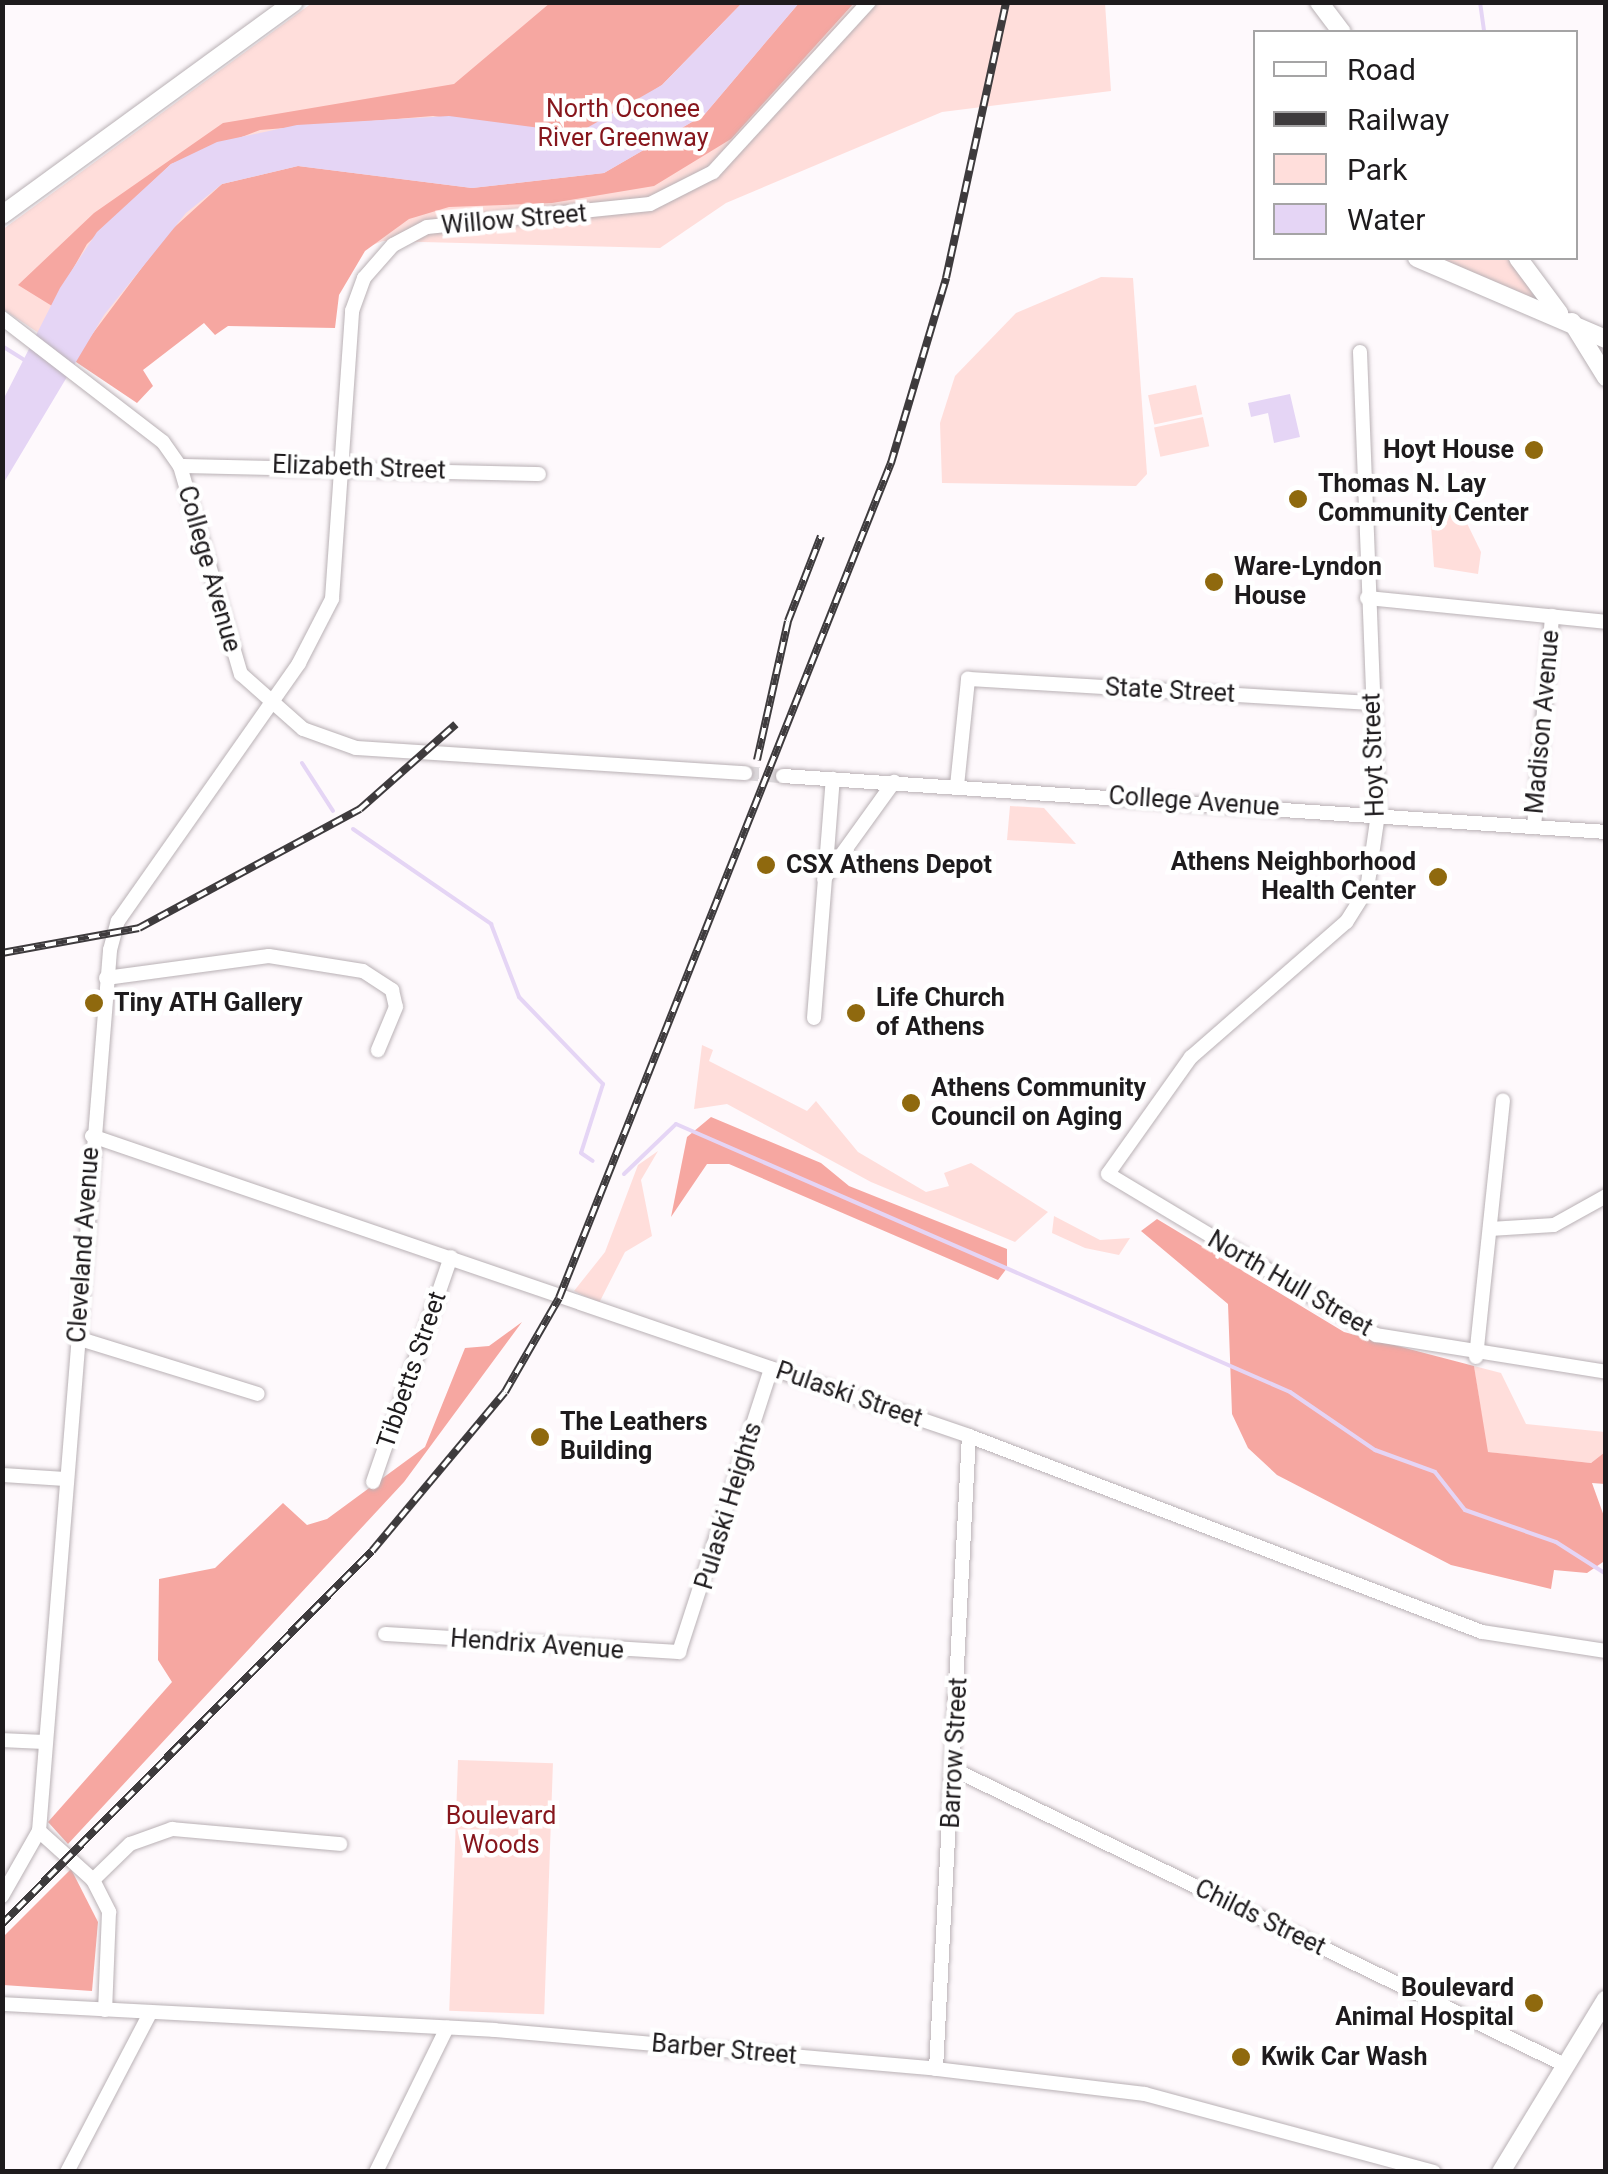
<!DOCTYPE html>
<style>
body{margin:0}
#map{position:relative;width:1608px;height:2174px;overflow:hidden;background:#fef9fc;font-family:Roboto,sans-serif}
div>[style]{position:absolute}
.green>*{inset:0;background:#ffdedb;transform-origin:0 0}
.forest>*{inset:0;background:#f6a7a1}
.water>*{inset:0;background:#e5d5f5}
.stream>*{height:4px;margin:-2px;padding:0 2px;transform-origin:2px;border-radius:2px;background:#e5d5f5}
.minor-tunnel>*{height:14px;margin-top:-7px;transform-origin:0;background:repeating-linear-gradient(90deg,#dcd8db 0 14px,transparent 0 21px)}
.roads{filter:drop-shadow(0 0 2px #b9b1b5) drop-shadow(0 0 2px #b9b1b5)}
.minor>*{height:14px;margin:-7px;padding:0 7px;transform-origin:7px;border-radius:7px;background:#fff}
.major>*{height:18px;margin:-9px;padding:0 9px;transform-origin:9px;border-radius:9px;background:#fff}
.rail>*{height:8px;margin-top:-4px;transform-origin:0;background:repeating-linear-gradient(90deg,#fff 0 11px,#3e3b3d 0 22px);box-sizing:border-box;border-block:2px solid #3e3b3d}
.dots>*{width:28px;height:28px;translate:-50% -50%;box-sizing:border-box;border:5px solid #fff;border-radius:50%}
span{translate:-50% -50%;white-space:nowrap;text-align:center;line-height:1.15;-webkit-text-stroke:9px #fff;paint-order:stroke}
.park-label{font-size:25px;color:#87161c}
.street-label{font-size:25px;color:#1e1b1d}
.poi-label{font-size:25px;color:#1e1b1d;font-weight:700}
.right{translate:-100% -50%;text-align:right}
.left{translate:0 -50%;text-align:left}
.frame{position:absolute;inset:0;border:5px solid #1e1b1d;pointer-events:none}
.legend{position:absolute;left:1253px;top:30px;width:325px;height:230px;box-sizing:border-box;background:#fff;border:2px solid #a5a4a5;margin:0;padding:12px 18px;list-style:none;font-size:30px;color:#1e1b1d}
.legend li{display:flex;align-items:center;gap:20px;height:50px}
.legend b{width:50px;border:2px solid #a5a4a5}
</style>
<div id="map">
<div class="green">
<i style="clip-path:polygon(312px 3px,1105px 3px,1111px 91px,942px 112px,726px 203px,660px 248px,383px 241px,205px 310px,120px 388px,3px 309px,2px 230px)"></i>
<i style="clip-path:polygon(1437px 258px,1512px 258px,1536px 300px,1515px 291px)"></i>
<i style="clip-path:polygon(1101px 277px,1133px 278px,1147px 474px,1136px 486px,942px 483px,940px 423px,955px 376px,1016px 313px)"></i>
<i style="left:1196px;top:385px;width:30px;height:49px;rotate:78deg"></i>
<i style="left:1203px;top:417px;width:30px;height:50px;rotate:78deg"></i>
<i style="clip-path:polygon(1460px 509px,1481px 552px,1478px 574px,1434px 567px,1431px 525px)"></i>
<i style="clip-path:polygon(1010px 806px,1044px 808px,1076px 844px,1007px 840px)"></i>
<i style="clip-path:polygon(702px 1045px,713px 1050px,709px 1061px,807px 1111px,816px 1101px,858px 1152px,926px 1192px,949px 1186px,944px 1173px,971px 1163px,1048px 1212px,1015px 1242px,871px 1182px,727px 1104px,694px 1109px)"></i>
<i style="clip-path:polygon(658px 1151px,641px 1180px,652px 1236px,625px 1252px,599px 1303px,574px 1291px,605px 1252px,638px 1165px)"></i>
<i style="clip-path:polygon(1054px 1216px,1100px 1240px,1130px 1238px,1119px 1255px,1085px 1248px,1052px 1233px)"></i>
<i style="clip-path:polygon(1474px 1366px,1501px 1373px,1526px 1424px,1605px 1432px,1605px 1452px,1591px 1463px,1487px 1452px)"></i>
<i style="left:458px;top:1760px;width:95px;height:251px;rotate:2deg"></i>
</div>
<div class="forest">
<i style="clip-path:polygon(550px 3px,742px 3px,662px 85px,597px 127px,558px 134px,433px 116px,260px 130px,171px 164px,87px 244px,52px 306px,18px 285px,94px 213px,223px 123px,454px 84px)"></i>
<i style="clip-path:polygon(799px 3px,854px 3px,731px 139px,654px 186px,552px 203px,449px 207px,409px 219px,365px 251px,339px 295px,335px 328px,228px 326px,215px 335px,204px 323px,143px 370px,153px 386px,137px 403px,73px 360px,167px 234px,222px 184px,298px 166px,472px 188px,604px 173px,704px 115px)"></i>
<i style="clip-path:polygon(711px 1117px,821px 1163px,849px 1186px,1007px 1249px,1007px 1268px,998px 1280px,729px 1164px,707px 1164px,671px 1217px,687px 1137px)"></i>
<i style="clip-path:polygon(1157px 1219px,1344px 1332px,1474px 1366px,1488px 1452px,1591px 1463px,1605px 1452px,1605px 1484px,1592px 1483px,1605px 1519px,1603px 1562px,1587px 1573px,1554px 1570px,1551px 1589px,1451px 1565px,1277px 1475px,1248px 1448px,1232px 1414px,1228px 1304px,1141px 1231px)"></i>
<i style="clip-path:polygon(522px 1322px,404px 1482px,68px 1844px,48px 1822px,172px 1682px,158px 1660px,159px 1579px,215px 1568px,283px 1503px,307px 1525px,327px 1519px,425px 1447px,465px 1348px,489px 1346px)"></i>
<i style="clip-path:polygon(71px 1869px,98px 1922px,92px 1991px,3px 1985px,3px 1937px)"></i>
</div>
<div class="water">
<i style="clip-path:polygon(742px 3px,799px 3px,704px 115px,604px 173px,472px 188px,298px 166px,222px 184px,186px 213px,104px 315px,3px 484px,3px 400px,60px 288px,97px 232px,171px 164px,217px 142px,297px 125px,449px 116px,578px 133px,662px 85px)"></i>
<i style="clip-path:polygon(1290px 394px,1300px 437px,1274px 443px,1268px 413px,1251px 417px,1248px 403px)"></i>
</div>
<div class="stream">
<i style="left:1480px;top:2px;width:30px;rotate:82deg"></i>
<i style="left:2px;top:346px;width:31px;rotate:32deg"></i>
<i style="left:302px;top:763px;width:57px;rotate:57.1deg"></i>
<i style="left:353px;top:829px;width:168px;rotate:34.5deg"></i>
<i style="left:491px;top:924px;width:78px;rotate:69deg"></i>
<i style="left:519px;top:997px;width:121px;rotate:46deg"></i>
<i style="left:603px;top:1084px;width:72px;rotate:107.7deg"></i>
<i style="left:581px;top:1153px;width:14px;rotate:34deg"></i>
<i style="left:624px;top:1174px;width:72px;rotate:-43.9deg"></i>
<i style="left:676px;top:1124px;width:670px;rotate:23.58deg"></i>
<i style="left:1290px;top:1392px;width:103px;rotate:34.3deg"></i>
<i style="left:1375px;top:1450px;width:64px;rotate:20.1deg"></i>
<i style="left:1435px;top:1472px;width:48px;rotate:51.7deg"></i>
<i style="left:1465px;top:1510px;width:96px;rotate:19.4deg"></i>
<i style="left:1556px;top:1542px;width:59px;rotate:32.6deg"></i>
</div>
<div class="minor-tunnel">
<i style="left:745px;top:773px;width:38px;rotate:5deg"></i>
</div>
<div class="roads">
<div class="minor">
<i style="left:2px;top:318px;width:203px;rotate:37.6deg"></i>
<i style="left:163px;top:442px;width:29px;rotate:55deg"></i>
<i style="left:180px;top:466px;width:217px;rotate:73.7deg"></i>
<i style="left:241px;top:674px;width:83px;rotate:41.6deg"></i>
<i style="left:303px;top:729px;width:56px;rotate:19.7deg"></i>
<i style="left:356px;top:748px;width:390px;rotate:3.7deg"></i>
<i style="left:1360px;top:352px;width:462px;rotate:87.8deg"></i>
<i style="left:1378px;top:814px;width:76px;rotate:98.3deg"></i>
<i style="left:1367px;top:889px;width:39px;rotate:122deg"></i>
<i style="left:1346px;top:922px;width:206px;rotate:138.9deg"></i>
<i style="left:1191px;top:1057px;width:143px;rotate:125.4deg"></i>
<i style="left:1108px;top:1174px;width:313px;rotate:31deg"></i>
<i style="left:1376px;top:1335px;width:233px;rotate:9.1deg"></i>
<i style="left:180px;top:466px;width:359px;rotate:1.3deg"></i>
<i style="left:1367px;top:598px;width:240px;rotate:5.7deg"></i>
<i style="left:783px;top:776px;width:825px;rotate:3.89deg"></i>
<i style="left:957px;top:786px;width:108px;rotate:-84.1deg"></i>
<i style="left:968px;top:679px;width:405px;rotate:3.4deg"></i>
<i style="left:1534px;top:827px;width:212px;rotate:-85.1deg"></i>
<i style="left:824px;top:879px;width:120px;rotate:-54.2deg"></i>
<i style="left:106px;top:978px;width:164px;rotate:-7.7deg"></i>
<i style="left:269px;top:956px;width:95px;rotate:9.1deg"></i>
<i style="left:363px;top:971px;width:35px;rotate:33deg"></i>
<i style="left:392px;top:990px;width:17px;rotate:77deg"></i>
<i style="left:396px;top:1007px;width:47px;rotate:112.7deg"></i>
<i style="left:814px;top:1018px;width:240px;rotate:-85.5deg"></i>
<i style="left:92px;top:1136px;width:927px;rotate:18.88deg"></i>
<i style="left:969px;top:1436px;width:549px;rotate:20.91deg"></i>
<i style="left:1482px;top:1632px;width:125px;rotate:8.7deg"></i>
<i style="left:1490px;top:1229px;width:64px;rotate:-3.6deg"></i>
<i style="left:1554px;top:1225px;width:60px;rotate:-29.1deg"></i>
<i style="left:77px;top:1338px;width:189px;rotate:17.2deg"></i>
<i style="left:1476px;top:1357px;width:258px;rotate:-84deg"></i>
<i style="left:2px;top:1475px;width:64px;rotate:3.6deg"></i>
<i style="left:373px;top:1482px;width:238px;rotate:-70.9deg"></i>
<i style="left:385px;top:1634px;width:295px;rotate:3.5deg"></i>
<i style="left:679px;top:1652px;width:298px;rotate:-72deg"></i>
<i style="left:2px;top:1740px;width:41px;rotate:2.8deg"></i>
<i style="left:955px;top:1770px;width:678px;rotate:25.81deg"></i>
<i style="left:39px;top:1831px;width:73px;rotate:42.2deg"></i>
<i style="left:93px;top:1880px;width:36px;rotate:63deg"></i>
<i style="left:109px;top:1912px;width:98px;rotate:92.3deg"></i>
<i style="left:93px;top:1880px;width:52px;rotate:-44.2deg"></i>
<i style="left:130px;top:1844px;width:45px;rotate:-19.7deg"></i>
<i style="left:172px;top:1829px;width:169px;rotate:5.1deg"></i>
<i style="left:2px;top:1896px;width:75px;rotate:-60.4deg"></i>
<i style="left:39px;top:1831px;width:884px;rotate:-85.39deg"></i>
<i style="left:110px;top:950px;width:30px;rotate:-75deg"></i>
<i style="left:118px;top:921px;width:315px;rotate:-54.9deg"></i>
<i style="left:299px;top:663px;width:72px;rotate:-62.7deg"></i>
<i style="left:332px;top:599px;width:289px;rotate:-86deg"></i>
<i style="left:352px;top:311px;width:35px;rotate:-70deg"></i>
<i style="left:364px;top:278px;width:44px;rotate:-48.7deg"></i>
<i style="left:393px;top:245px;width:38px;rotate:-28deg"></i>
<i style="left:427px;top:227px;width:224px;rotate:-5.9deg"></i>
<i style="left:650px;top:204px;width:71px;rotate:-26.9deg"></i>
<i style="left:713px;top:172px;width:231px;rotate:-47.5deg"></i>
<i style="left:2px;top:2004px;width:493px;rotate:3deg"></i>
<i style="left:494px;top:2030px;width:444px;rotate:5deg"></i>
<i style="left:936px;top:2069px;width:210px;rotate:6.8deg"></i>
<i style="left:1145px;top:2094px;width:299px;rotate:15.1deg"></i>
<i style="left:936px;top:2069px;width:634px;rotate:-87.02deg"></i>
<i style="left:67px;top:2172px;width:177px;rotate:-62.4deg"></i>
<i style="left:376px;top:2172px;width:161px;rotate:-63.8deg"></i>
</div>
<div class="major">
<i style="left:1319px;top:2px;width:38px;rotate:53deg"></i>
<i style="left:2px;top:215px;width:361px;rotate:-36.1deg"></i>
<i style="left:1417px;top:258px;width:206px;rotate:23.2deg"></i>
<i style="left:1518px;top:258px;width:69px;rotate:53.3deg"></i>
<i style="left:1572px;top:322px;width:65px;rotate:58.3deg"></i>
<i style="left:1501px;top:2172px;width:202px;rotate:-58.7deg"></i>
</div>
</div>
<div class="rail">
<i style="left:757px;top:760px;width:142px;rotate:-77.4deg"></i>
<i style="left:788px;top:621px;width:91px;rotate:-68.8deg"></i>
<i style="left:2px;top:953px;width:139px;rotate:-10.3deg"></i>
<i style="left:139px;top:928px;width:251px;rotate:-28.3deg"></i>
<i style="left:360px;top:809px;width:128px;rotate:-41.5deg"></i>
<i style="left:2px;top:1924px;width:525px;rotate:-45.23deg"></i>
<i style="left:372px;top:1551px;width:207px;rotate:-50.1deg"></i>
<i style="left:505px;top:1392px;width:108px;rotate:-60.1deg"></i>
<i style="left:559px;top:1298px;width:899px;rotate:-68.32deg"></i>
<i style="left:891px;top:463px;width:193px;rotate:-73.4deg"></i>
<i style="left:946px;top:278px;width:282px;rotate:-77.7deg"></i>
</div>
<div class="dots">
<i style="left:1534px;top:450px;background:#8f690e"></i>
<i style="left:1298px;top:499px;background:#8f690e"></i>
<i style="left:1214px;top:582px;background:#8f690e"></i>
<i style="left:766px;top:865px;background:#8f690e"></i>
<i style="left:1438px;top:877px;background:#8f690e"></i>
<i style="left:94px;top:1003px;background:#8f690e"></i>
<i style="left:856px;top:1013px;background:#8f690e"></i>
<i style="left:911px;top:1103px;background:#8f690e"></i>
<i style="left:540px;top:1437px;background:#8f690e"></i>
<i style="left:1534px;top:2003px;background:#8f690e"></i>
<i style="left:1241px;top:2057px;background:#8f690e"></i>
</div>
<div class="park-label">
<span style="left:623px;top:124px">North Oconee<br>River Greenway</span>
<span style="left:501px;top:1831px">Boulevard<br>Woods</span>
</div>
<div class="street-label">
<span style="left:514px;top:220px;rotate:-5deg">Willow Street</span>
<span style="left:359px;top:468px;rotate:2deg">Elizabeth Street</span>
<span style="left:209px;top:569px;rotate:74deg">College Avenue</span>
<span style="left:1170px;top:691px;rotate:3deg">State Street</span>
<span style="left:1543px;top:722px;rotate:-85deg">Madison Avenue</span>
<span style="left:1374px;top:755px;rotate:-92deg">Hoyt Street</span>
<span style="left:1194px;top:802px;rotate:4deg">College Avenue</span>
<span style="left:84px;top:1245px;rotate:-86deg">Cleveland Avenue</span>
<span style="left:1290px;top:1284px;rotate:30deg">North Hull Street</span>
<span style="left:412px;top:1370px;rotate:-71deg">Tibbetts Street</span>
<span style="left:849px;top:1395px;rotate:19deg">Pulaski Street</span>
<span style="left:729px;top:1506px;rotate:-73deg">Pulaski Heights</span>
<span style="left:537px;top:1645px;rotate:4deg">Hendrix Avenue</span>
<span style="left:955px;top:1753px;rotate:-87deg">Barrow Street</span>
<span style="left:1260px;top:1918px;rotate:26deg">Childs Street</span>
<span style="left:724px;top:2050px;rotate:5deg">Barber Street</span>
</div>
<div class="poi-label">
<span class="right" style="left:1514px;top:450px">Hoyt House</span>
<span class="left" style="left:1318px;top:499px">Thomas N. Lay<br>Community Center</span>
<span class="left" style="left:1234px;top:582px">Ware-Lyndon<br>House</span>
<span class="right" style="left:1416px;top:877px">Athens Neighborhood<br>Health Center</span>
<span class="left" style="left:786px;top:865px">CSX Athens Depot</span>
<span class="left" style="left:876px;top:1013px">Life Church<br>of Athens</span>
<span class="left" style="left:114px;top:1003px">Tiny ATH Gallery</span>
<span class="left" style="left:931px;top:1103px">Athens Community<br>Council on Aging</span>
<span class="left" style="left:560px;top:1437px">The Leathers<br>Building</span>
<span class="right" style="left:1514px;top:2003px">Boulevard<br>Animal Hospital</span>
<span class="left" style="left:1261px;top:2057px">Kwik Car Wash</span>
</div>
<div class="frame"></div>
<ul class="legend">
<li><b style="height:12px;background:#fff"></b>Road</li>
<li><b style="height:12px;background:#3e3b3d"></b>Railway</li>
<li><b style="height:28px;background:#ffdedb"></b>Park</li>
<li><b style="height:28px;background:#e5d5f5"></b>Water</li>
</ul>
</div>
